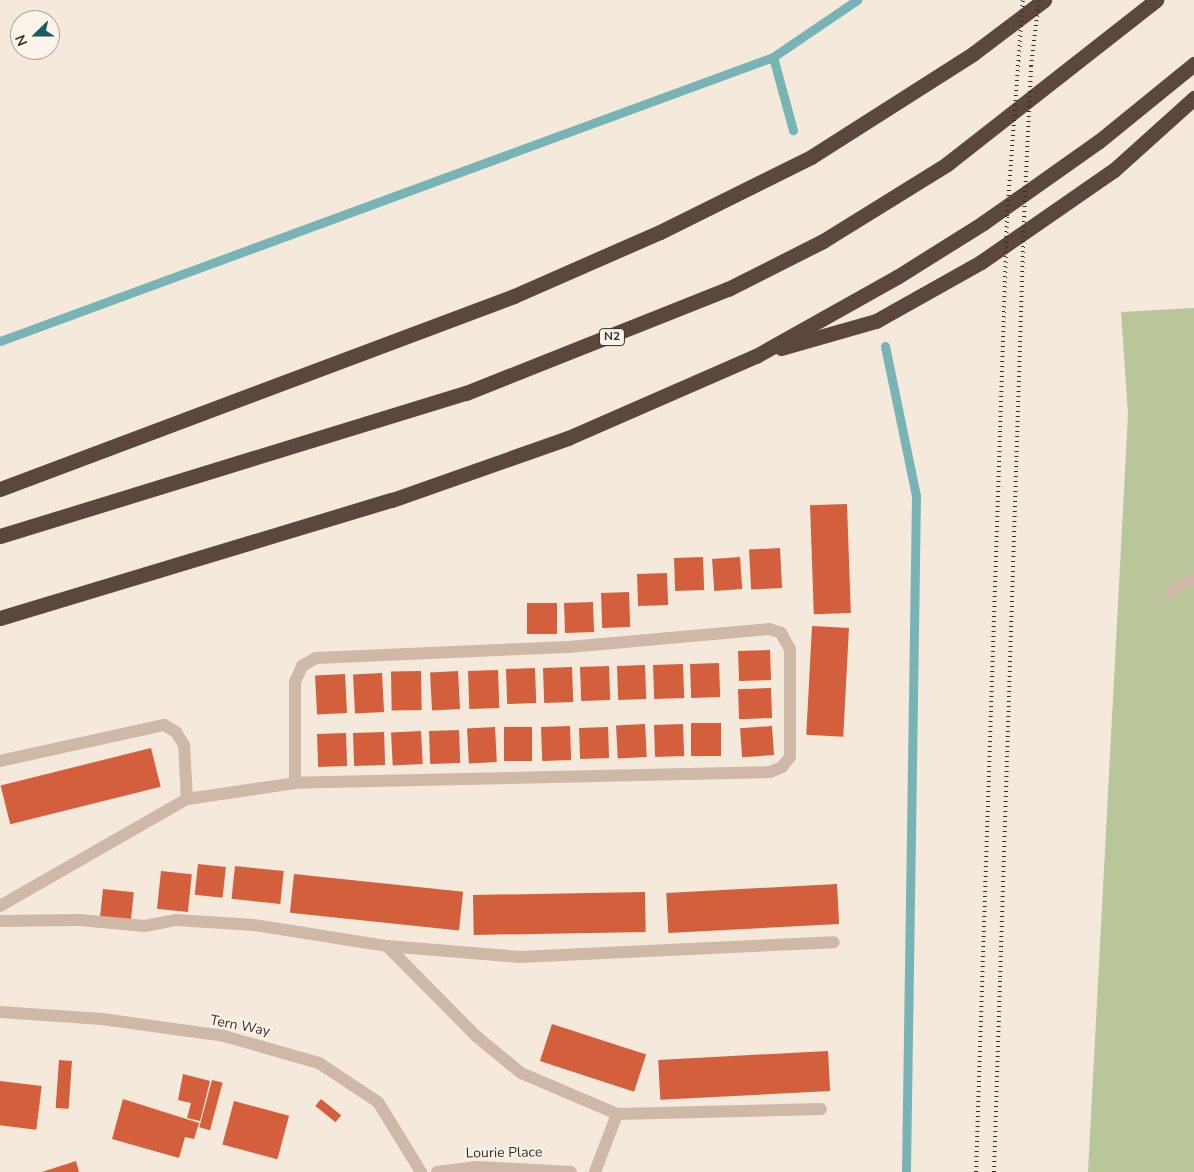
<!DOCTYPE html>
<style>
body{margin:0}
#map{position:relative;width:1194px;height:1172px;overflow:hidden;background:#f5e9dc;font-family:"Nunito Sans",sans-serif}
div>[style]{position:absolute}
.green>*{inset:0;background:#b8c69a}
.stream>*{height:9px;margin:-4.5px;padding:0 4.5px;transform-origin:4.5px;border-radius:4.5px;background:#78b4b6}
.building>*{inset:0;background:#d35f3c;transform-origin:0 0}
.minor>*{height:12px;margin:-6px;padding:0 6px;transform-origin:6px;border-radius:6px;background:#cfb8a7}
.highway>*{height:15px;margin:-7.5px;padding:0 7.5px;transform-origin:7.5px;border-radius:7.5px;background:#5c473e}
.rail>*{height:4px;margin-top:-2px;transform-origin:0;background:repeating-linear-gradient(90deg,#3a2e28 0 1px,transparent 0 5px)}
span{translate:-50% -50%;white-space:nowrap;text-align:center;line-height:1.15;-webkit-text-stroke:4px #fcf3ea;paint-order:stroke}
.shield-label span{padding:1px 4px;background:#fcf3ea;border:1px solid;border-radius:4px;-webkit-text-stroke-width:0}
.shield-label{font-size:12px;color:#3a2e28;font-weight:700}
.street-label{font-size:14px;color:#3a2e28}
.north{position:absolute;left:10px;top:10px;width:50px;height:50px;box-sizing:border-box;background:#fcf3ea;border:1px solid #aea49c;border-radius:50%;rotate:248deg;font-size:14px;font-weight:700;line-height:20px;text-align:center;color:#3a2e28}
.north::after{content:'';display:block;margin:auto;width:18px;height:22px;background:#185d61;clip-path:polygon(50% 0,100% 100%,50% 72%,0 100%)}
</style>
<div id="map">
<div class="green">
<i style="clip-path:polygon(1194px 308px,1194px 1172px,1088px 1172px,1128px 414px,1121px 312px)"></i>
</div>
<div class="stream">
<i style="left:773px;top:57px;width:76px;rotate:74.7deg"></i>
<i style="left:0;top:341px;width:824px;rotate:-20.17deg"></i>
<i style="left:773px;top:57px;width:102px;rotate:-34.2deg"></i>
<i style="left:885px;top:346px;width:153px;rotate:78.3deg"></i>
<i style="left:916px;top:496px;width:676px;rotate:90.85deg"></i>
</div>
<div class="building">
<i style="left:847px;top:504px;width:109px;height:37px;rotate:88deg"></i>
<i style="left:780px;top:548px;width:40px;height:31px;rotate:87deg"></i>
<i style="left:703px;top:557px;width:33px;height:29px;rotate:88deg"></i>
<i style="left:740px;top:557px;width:32px;height:28px;rotate:86deg"></i>
<i style="left:667px;top:573px;width:32px;height:30px;rotate:88deg"></i>
<i style="left:629px;top:592px;width:35px;height:28px;rotate:88deg"></i>
<i style="left:593px;top:602px;width:30px;height:29px;rotate:88deg"></i>
<i style="left:527px;top:603px;width:30px;height:31px"></i>
<i style="left:812px;top:626px;width:37px;height:109px;rotate:3deg"></i>
<i style="left:770px;top:650px;width:30px;height:32px;rotate:88deg"></i>
<i style="left:719px;top:663px;width:34px;height:29px;rotate:88deg"></i>
<i style="left:683px;top:664px;width:34px;height:30px;rotate:88deg"></i>
<i style="left:645px;top:665px;width:34px;height:28px;rotate:88deg"></i>
<i style="left:609px;top:666px;width:34px;height:29px;rotate:88deg"></i>
<i style="left:572px;top:667px;width:35px;height:29px;rotate:88deg"></i>
<i style="left:535px;top:668px;width:35px;height:29px;rotate:88deg"></i>
<i style="left:498px;top:670px;width:38px;height:30px;rotate:88deg"></i>
<i style="left:421px;top:671px;width:39px;height:30px;rotate:89deg"></i>
<i style="left:458px;top:671px;width:38px;height:28px;rotate:87deg"></i>
<i style="left:382px;top:673px;width:39px;height:29px;rotate:87deg"></i>
<i style="left:345px;top:674px;width:39px;height:30px;rotate:87deg"></i>
<i style="left:771px;top:688px;width:30px;height:33px;rotate:88deg"></i>
<i style="left:691px;top:723px;width:30px;height:33px"></i>
<i style="left:645px;top:724px;width:33px;height:29px;rotate:87deg"></i>
<i style="left:683px;top:724px;width:32px;height:29px;rotate:88deg"></i>
<i style="left:570px;top:726px;width:34px;height:29px;rotate:88deg"></i>
<i style="left:772px;top:726px;width:29px;height:32px;rotate:86deg"></i>
<i style="left:495px;top:727px;width:35px;height:28px;rotate:87deg"></i>
<i style="left:504px;top:727px;width:28px;height:34px"></i>
<i style="left:608px;top:727px;width:31px;height:29px;rotate:88deg"></i>
<i style="left:459px;top:730px;width:33px;height:30px;rotate:88deg"></i>
<i style="left:421px;top:731px;width:33px;height:30px;rotate:87deg"></i>
<i style="left:384px;top:732px;width:33px;height:31px;rotate:88deg"></i>
<i style="left:346px;top:733px;width:33px;height:29px;rotate:88deg"></i>
<i style="left:151px;top:748px;width:40px;height:155px;rotate:76deg"></i>
<i style="left:198px;top:864px;width:28px;height:31px;rotate:6deg"></i>
<i style="left:235px;top:866px;width:49px;height:33px;rotate:6deg"></i>
<i style="left:161px;top:871px;width:31px;height:38px;rotate:6deg"></i>
<i style="left:294px;top:874px;width:170px;height:39px;rotate:6deg"></i>
<i style="left:837px;top:884px;width:40px;height:171px;rotate:87deg"></i>
<i style="left:103px;top:889px;width:31px;height:29px;rotate:6deg"></i>
<i style="left:645px;top:892px;width:40px;height:172px;rotate:89deg"></i>
<i style="left:552px;top:1024px;width:99px;height:39px;rotate:18deg"></i>
<i style="left:828px;top:1051px;width:40px;height:170px;rotate:87deg"></i>
<i style="left:59px;top:1060px;width:13px;height:48px;rotate:4deg"></i>
<i style="clip-path:polygon(183px 1074px,210px 1081px,200px 1121px,187px 1118px,191px 1103px,178px 1100px)"></i>
<i style="left:212px;top:1080px;width:11px;height:49px;rotate:15deg"></i>
<i style="left:0;top:1081px;width:42px;height:44px;rotate:7deg"></i>
<i style="clip-path:polygon(123px 1099px,199px 1123px,194px 1139px,185px 1137px,179px 1158px,112px 1139px)"></i>
<i style="left:321px;top:1099px;width:26px;height:9px;rotate:39deg"></i>
<i style="left:234px;top:1101px;width:57px;height:45px;rotate:15deg"></i>
<i style="clip-path:polygon(76px 1161px,79px 1172px,42px 1172px)"></i>
</div>
<div class="minor">
<i style="left:1169px;top:592px;width:29px;rotate:-29deg"></i>
<i style="left:0;top:761px;width:168px;rotate:-12.4deg"></i>
<i style="left:164px;top:725px;width:14px;rotate:30deg"></i>
<i style="left:176px;top:732px;width:15px;rotate:58deg"></i>
<i style="left:184px;top:745px;width:54px;rotate:86.8deg"></i>
<i style="left:0;top:906px;width:215px;rotate:-29.8deg"></i>
<i style="left:187px;top:799px;width:109px;rotate:-8.4deg"></i>
<i style="left:295px;top:783px;width:101px;rotate:-90deg"></i>
<i style="left:295px;top:682px;width:17px;rotate:-66deg"></i>
<i style="left:302px;top:666px;width:16px;rotate:-30deg"></i>
<i style="left:316px;top:658px;width:253px;rotate:-2.5deg"></i>
<i style="left:569px;top:647px;width:201px;rotate:-5.1deg"></i>
<i style="left:769px;top:629px;width:13px;rotate:18deg"></i>
<i style="left:781px;top:633px;width:18px;rotate:61deg"></i>
<i style="left:790px;top:649px;width:108px;rotate:90deg"></i>
<i style="left:790px;top:757px;width:13px;rotate:129deg"></i>
<i style="left:782px;top:767px;width:13px;rotate:157deg"></i>
<i style="left:770px;top:772px;width:475px;rotate:178.7deg"></i>
<i style="left:0;top:921px;width:80px;rotate:-0.7deg"></i>
<i style="left:80px;top:920px;width:65px;rotate:5.3deg"></i>
<i style="left:145px;top:926px;width:32px;rotate:-11deg"></i>
<i style="left:176px;top:920px;width:78px;rotate:3.7deg"></i>
<i style="left:254px;top:925px;width:135px;rotate:9deg"></i>
<i style="left:387px;top:946px;width:127px;rotate:45.3deg"></i>
<i style="left:476px;top:1036px;width:58px;rotate:39.4deg"></i>
<i style="left:521px;top:1073px;width:104px;rotate:23.1deg"></i>
<i style="left:617px;top:1114px;width:62px;rotate:110.8deg"></i>
<i style="left:387px;top:946px;width:133px;rotate:4.7deg"></i>
<i style="left:520px;top:957px;width:314px;rotate:-2.7deg"></i>
<i style="left:0;top:1012px;width:102px;rotate:3.9deg"></i>
<i style="left:102px;top:1019px;width:123px;rotate:7.9deg"></i>
<i style="left:224px;top:1036px;width:99px;rotate:15.9deg"></i>
<i style="left:319px;top:1063px;width:71px;rotate:33.5deg"></i>
<i style="left:378px;top:1102px;width:82px;rotate:58.4deg"></i>
<i style="left:617px;top:1114px;width:204px;rotate:-1.4deg"></i>
<i style="left:437px;top:1172px;width:40px;rotate:-7.1deg"></i>
<i style="left:477px;top:1167px;width:94px;rotate:3deg"></i>
</div>
<div class="highway">
<i style="left:781px;top:348px;width:99px;rotate:-15.9deg"></i>
<i style="left:876px;top:321px;width:120px;rotate:-29.3deg"></i>
<i style="left:981px;top:262px;width:162px;rotate:-34.7deg"></i>
<i style="left:1114px;top:170px;width:108px;rotate:-42deg"></i>
<i style="left:0;top:489px;width:549px;rotate:-20.58deg"></i>
<i style="left:514px;top:296px;width:159px;rotate:-23.7deg"></i>
<i style="left:660px;top:232px;width:169px;rotate:-26.4deg"></i>
<i style="left:811px;top:157px;width:193px;rotate:-32.5deg"></i>
<i style="left:974px;top:53px;width:88px;rotate:-37.1deg"></i>
<i style="left:0;top:536px;width:487px;rotate:-17.1deg"></i>
<i style="left:466px;top:393px;width:282px;rotate:-21.7deg"></i>
<i style="left:728px;top:289px;width:106px;rotate:-26.8deg"></i>
<i style="left:823px;top:241px;width:146px;rotate:-31.8deg"></i>
<i style="left:947px;top:164px;width:266px;rotate:-38.1deg"></i>
<i style="left:0;top:618px;width:409px;rotate:-16.8deg"></i>
<i style="left:392px;top:500px;width:187px;rotate:-19.4deg"></i>
<i style="left:568px;top:438px;width:205px;rotate:-23.6deg"></i>
<i style="left:756px;top:356px;width:162px;rotate:-29.3deg"></i>
<i style="left:897px;top:277px;width:102px;rotate:-32.1deg"></i>
<i style="left:983px;top:223px;width:141px;rotate:-35.2deg"></i>
<i style="left:1098px;top:142px;width:124px;rotate:-39.1deg"></i>
</div>
<div class="rail">
<i style="left:976px;top:1172px;width:957px;rotate:-88.14deg"></i>
<i style="left:1007px;top:216px;width:217px;rotate:-85.8deg"></i>
<i style="left:994px;top:1172px;width:955px;rotate:-88.2deg"></i>
<i style="left:1024px;top:217px;width:151px;rotate:-87.3deg"></i>
<i style="left:1031px;top:66px;width:66px;rotate:-83.1deg"></i>
</div>
<div class="shield-label">
<span style="left:612px;top:337px">N2</span>
</div>
<div class="street-label">
<span style="left:240px;top:1026px;rotate:11deg">Tern Way</span>
<span style="left:504px;top:1153px;rotate:-1deg">Lourie Place</span>
</div>
<div class="north">N</div>
</div>
